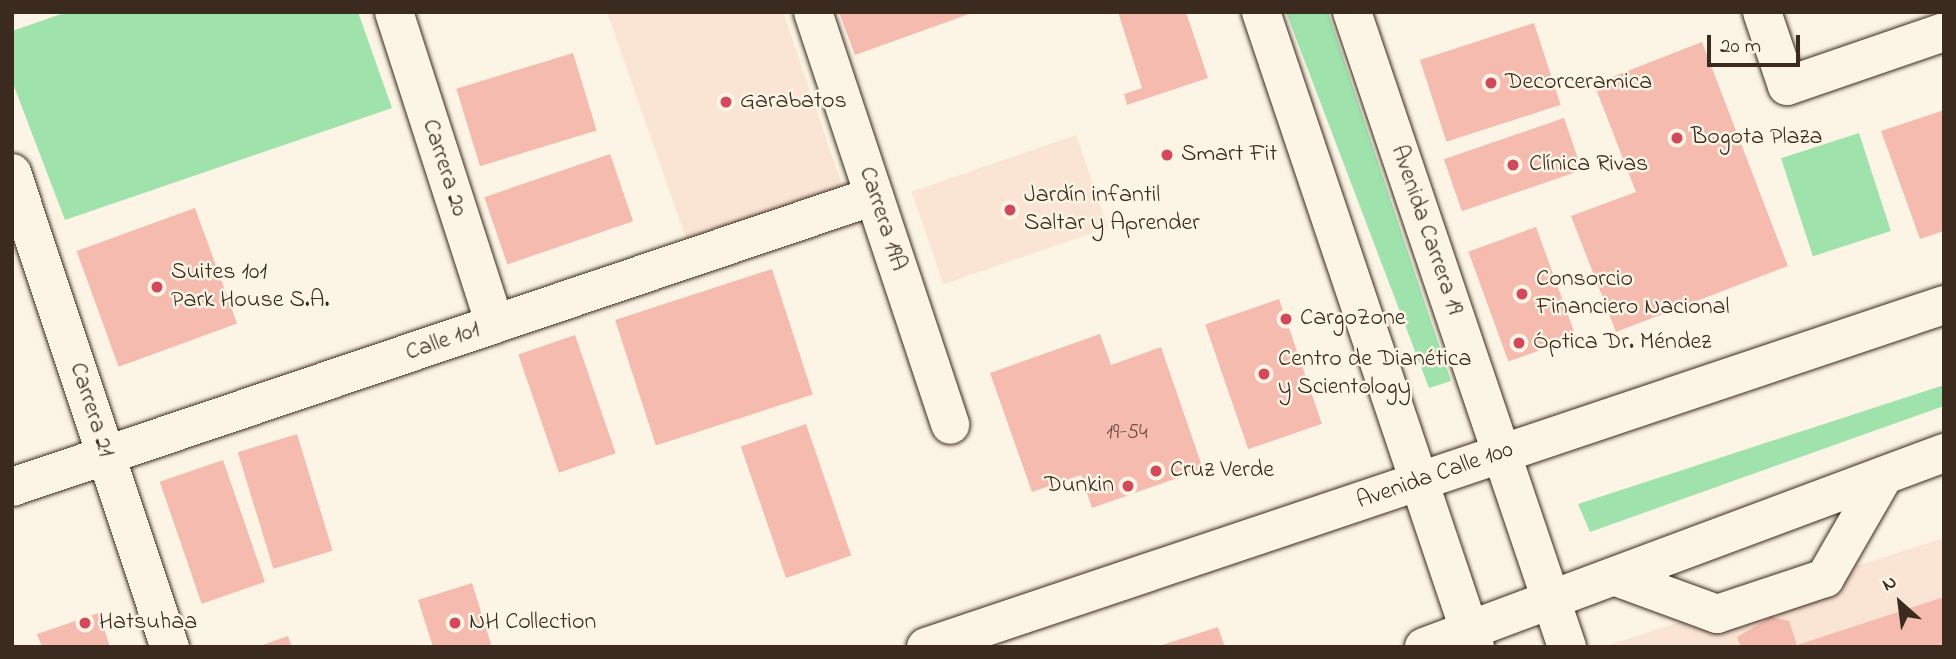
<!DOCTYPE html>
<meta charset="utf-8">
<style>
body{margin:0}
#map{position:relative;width:1956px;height:659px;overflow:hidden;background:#fcf5e5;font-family:"Indie Flower",sans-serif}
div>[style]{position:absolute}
.built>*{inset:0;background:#fae4d4;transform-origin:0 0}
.green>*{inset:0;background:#9fe2ac;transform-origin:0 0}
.building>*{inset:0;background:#f5bbae;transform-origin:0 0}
.roads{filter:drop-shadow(0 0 2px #3b2a1e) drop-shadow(0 0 2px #3b2a1e)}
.minor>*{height:38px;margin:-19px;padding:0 19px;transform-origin:19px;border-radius:19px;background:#fcf5e5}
.major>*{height:38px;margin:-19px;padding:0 19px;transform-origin:19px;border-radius:19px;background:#fcf5e5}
.dots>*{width:19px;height:19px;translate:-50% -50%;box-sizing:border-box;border:4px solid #fcf5e5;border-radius:50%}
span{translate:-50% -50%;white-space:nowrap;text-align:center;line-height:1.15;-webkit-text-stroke:5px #fcf5e5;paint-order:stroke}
.number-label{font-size:21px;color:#6a4e42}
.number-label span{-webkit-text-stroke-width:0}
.poi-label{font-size:24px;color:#3b2a1e}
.left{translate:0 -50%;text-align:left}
.right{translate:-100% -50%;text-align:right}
.street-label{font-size:24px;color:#3b2a1e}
.frame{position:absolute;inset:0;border:14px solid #3b2a1e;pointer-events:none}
.north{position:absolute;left:1865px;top:568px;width:70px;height:70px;-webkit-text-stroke:5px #fcf5e5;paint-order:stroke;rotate:332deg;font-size:19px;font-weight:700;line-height:28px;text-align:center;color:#3b2a1e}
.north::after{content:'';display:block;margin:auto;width:24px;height:32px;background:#3b2a1e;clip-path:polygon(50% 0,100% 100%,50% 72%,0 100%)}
.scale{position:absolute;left:1707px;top:35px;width:93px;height:32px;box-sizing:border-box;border:4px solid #3b2a1e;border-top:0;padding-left:9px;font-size:21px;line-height:24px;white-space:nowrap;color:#3b2a1e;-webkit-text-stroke:5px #fcf5e5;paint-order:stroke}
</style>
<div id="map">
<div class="built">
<i style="clip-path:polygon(607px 12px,783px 12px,844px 191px,689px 247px)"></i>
<i style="left:1076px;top:135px;width:98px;height:174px;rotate:71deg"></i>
<i style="clip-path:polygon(1944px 538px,1944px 647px,1602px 647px)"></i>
</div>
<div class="green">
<i style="clip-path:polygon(67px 12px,358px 12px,392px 108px,65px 220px,12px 81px,12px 31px)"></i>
<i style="clip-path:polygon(1286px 12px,1328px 12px,1451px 381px,1429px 388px)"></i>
<i style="left:1859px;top:133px;width:103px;height:82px;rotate:72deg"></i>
<i style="clip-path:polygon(1944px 385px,1944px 406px,1590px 532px,1578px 504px)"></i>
</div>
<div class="building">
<i style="clip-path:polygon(839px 12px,972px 12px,972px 13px,855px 55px)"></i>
<i style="clip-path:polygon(1118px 12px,1186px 12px,1208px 78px,1127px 105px,1124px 94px,1142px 88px)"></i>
<i style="left:1534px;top:23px;width:86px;height:120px;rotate:72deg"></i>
<i style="clip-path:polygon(1702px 42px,1788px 266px,1616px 332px,1571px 216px,1636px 192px,1594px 84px)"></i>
<i style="left:573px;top:53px;width:81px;height:122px;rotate:73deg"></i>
<i style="clip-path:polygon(1944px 110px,1944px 231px,1920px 239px,1881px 131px)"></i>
<i style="left:1564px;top:118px;width:55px;height:127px;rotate:71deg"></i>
<i style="left:610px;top:154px;width:71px;height:133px;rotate:71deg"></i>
<i style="left:195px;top:208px;width:123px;height:126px;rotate:70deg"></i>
<i style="left:1536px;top:227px;width:117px;height:72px;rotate:70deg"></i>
<i style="left:772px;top:269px;width:132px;height:165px;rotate:72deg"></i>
<i style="left:1279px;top:299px;width:132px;height:78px;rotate:71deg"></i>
<i style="clip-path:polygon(1100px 334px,1111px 365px,1161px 347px,1203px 469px,1092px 508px,1081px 475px,1032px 492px,990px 373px)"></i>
<i style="left:575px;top:335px;width:125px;height:60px;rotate:71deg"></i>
<i style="left:806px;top:424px;width:139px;height:69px;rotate:71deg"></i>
<i style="left:297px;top:434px;width:122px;height:62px;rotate:73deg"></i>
<i style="left:223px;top:460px;width:129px;height:67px;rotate:71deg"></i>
<i style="clip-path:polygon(472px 583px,492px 647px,433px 647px,418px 600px)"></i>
<i style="clip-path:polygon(1944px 597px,1944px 647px,1741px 647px,1737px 637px,1771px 617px,1789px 621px,1797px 645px)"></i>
<i style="clip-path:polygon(99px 613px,110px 647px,42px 647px,37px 634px)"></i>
<i style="clip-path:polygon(1218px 627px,1225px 647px,1159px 647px,1159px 646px)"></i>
<i style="clip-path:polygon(288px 636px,292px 647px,260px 647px,260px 646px)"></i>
</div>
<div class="roads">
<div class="minor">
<i style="left:394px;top:12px;width:328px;rotate:72.1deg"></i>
<i style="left:813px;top:12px;width:435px;rotate:71.6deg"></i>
<i style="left:1762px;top:12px;width:78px;rotate:71.3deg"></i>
<i style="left:1787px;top:86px;width:166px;rotate:-19deg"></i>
<i style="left:12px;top:173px;width:500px;rotate:71.6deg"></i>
<i style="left:12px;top:487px;width:910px;rotate:-18.65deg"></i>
<i style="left:1616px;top:577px;width:108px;rotate:20.1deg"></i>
<i style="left:1717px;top:614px;width:114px;rotate:-18.4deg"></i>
<i style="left:1825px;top:578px;width:118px;rotate:-60deg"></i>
</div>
<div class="major">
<i style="left:1261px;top:12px;width:670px;rotate:71.38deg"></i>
<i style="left:1352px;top:12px;width:670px;rotate:71.29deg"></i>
<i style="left:926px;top:647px;width:1074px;rotate:-18.57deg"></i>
<i style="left:1424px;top:647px;width:555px;rotate:-20.46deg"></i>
</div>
</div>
<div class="dots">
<i style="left:1491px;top:83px;background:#d1495b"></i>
<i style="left:726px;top:102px;background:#d1495b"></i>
<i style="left:1677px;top:138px;background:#d1495b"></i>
<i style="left:1167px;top:155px;background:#d1495b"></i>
<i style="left:1513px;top:165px;background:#d1495b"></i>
<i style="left:1010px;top:210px;background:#d1495b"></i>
<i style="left:157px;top:287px;background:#d1495b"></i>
<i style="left:1522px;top:294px;background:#d1495b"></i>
<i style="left:1286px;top:319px;background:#d1495b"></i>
<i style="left:1519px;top:343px;background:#d1495b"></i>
<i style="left:1264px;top:374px;background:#d1495b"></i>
<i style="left:1156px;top:471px;background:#d1495b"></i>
<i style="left:1128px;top:486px;background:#d1495b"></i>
<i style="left:85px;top:623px;background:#d1495b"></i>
<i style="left:455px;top:623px;background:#d1495b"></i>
</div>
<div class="number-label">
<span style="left:1127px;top:433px">19-54</span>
</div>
<div class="poi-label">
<span class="left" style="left:1505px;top:83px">Decorceramica</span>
<span class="left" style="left:740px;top:102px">Garabatos</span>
<span class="left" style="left:1691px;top:138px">Bogota Plaza</span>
<span class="left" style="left:1181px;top:155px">Smart Fit</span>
<span class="left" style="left:1529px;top:165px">Clínica Rivas</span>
<span class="left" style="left:1024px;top:210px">Jardín infantil<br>Saltar y Aprender</span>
<span class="left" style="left:171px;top:287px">Suites 101<br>Park House S.A.</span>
<span class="left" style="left:1536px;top:294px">Consorcio<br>Financiero Nacional</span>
<span class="left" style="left:1300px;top:319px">CargoZone</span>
<span class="left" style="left:1533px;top:343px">Óptica Dr. Méndez</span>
<span class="left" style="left:1278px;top:374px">Centro de Dianética<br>y Scientology</span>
<span class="left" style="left:1170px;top:471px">Cruz Verde</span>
<span class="right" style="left:1114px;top:486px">Dunkin</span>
<span class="left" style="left:99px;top:623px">Hatsuhaa</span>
<span class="left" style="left:469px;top:623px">NH Collection</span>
</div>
<div class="street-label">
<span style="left:444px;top:168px;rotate:72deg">Carrera 20</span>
<span style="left:882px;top:219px;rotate:72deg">Carrera 19A</span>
<span style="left:1426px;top:230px;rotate:71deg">Avenida Carrera 19</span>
<span style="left:443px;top:342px;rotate:-19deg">Calle 101</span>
<span style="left:91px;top:410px;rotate:72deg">Carrera 21</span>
<span style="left:1435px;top:476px;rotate:-19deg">Avenida Calle 100</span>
</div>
<div class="frame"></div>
<div class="north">N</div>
<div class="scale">20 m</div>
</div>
